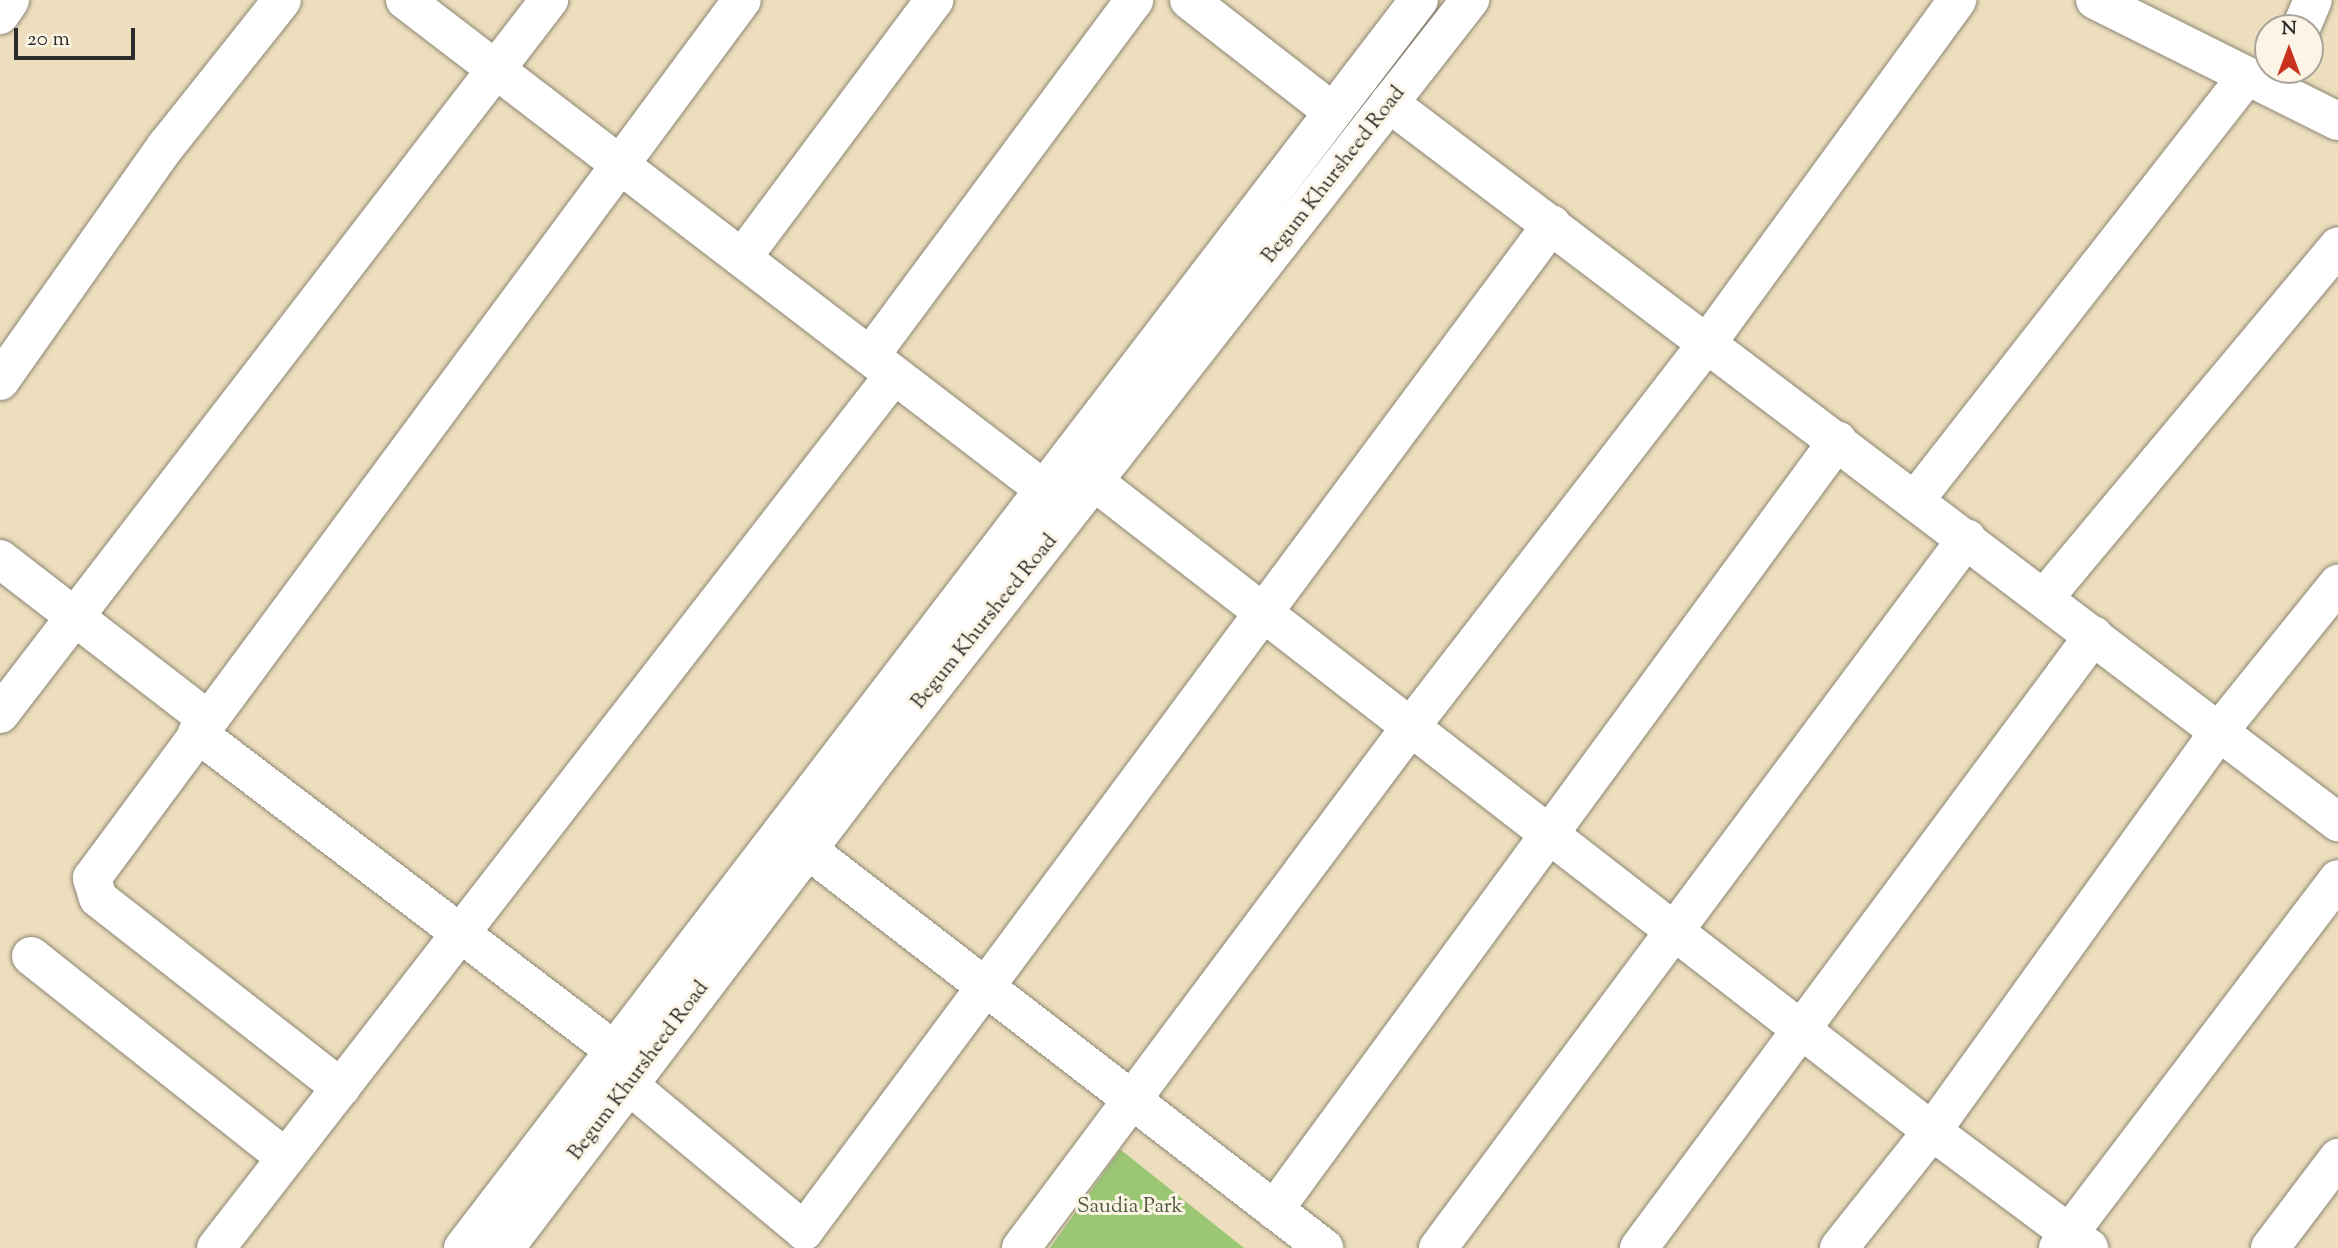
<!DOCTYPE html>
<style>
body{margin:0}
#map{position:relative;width:2338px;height:1248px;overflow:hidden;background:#eddfbd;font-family:"Sorts Mill Goudy",serif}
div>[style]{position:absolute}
.green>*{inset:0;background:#9bc775}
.roads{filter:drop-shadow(0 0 2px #8c8574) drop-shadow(0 0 2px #8c8574)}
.minor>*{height:38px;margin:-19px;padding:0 19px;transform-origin:19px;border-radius:19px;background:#fff}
.major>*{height:38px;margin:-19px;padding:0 19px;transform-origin:19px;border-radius:19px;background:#fff}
span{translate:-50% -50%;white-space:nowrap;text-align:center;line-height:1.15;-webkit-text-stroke:6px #fcf5e5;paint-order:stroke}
.street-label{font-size:21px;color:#2b2b2b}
.park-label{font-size:21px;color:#4d5a41}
.north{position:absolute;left:2254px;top:14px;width:70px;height:70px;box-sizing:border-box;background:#fcf5e5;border:2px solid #a8a49b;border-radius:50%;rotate:0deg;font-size:19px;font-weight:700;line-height:28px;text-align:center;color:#2b2b2b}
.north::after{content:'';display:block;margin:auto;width:24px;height:32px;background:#c8321e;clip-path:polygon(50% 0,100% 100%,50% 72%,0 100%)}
.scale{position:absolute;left:14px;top:28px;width:121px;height:32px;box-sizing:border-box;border:4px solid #2b2b2b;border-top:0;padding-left:9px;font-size:21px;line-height:24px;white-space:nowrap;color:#2b2b2b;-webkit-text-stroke:5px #fcf5e5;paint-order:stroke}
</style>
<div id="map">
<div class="green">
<i style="clip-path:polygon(1121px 1149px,1121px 1150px,1244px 1248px,1050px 1248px)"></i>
</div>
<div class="roads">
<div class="minor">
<i style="left:405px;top:0;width:807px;rotate:37.45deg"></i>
<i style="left:1189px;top:0;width:182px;rotate:37.9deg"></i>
<i style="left:2095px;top:0;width:271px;rotate:26.5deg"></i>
<i style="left:0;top:15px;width:18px;rotate:-56deg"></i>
<i style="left:2301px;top:28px;width:30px;rotate:-67deg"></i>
<i style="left:1389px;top:103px;width:1191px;rotate:37.15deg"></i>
<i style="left:742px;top:258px;width:322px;rotate:-53.3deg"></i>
<i style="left:870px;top:356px;width:443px;rotate:-53.4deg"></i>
<i style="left:0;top:381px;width:288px;rotate:-54.8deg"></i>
<i style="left:166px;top:146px;width:186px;rotate:-51.5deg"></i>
<i style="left:1096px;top:483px;width:1058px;rotate:37.78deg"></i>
<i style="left:1932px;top:1131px;width:196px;rotate:36.7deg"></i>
<i style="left:1916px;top:499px;width:537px;rotate:-51.96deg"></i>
<i style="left:0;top:559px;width:262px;rotate:37.7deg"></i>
<i style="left:2045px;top:597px;width:457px;rotate:-50.1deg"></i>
<i style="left:0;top:714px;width:901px;rotate:-52.44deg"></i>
<i style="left:197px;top:733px;width:525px;rotate:37.26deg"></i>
<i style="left:808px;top:850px;width:652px;rotate:37.64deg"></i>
<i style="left:31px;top:956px;width:325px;rotate:38.4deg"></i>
<i style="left:629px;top:1085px;width:228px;rotate:39.8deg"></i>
<i style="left:804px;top:1231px;width:1254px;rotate:-53.4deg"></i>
<i style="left:341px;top:1088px;width:308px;rotate:-142deg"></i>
<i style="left:98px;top:898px;width:21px;rotate:-107deg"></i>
<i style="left:92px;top:878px;width:1092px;rotate:-53.49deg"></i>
<i style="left:1274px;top:1210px;width:954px;rotate:-53.78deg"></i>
<i style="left:216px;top:1248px;width:1105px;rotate:-52.17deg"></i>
<i style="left:1021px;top:1248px;width:653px;rotate:-53.22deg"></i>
<i style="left:1412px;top:725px;width:484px;rotate:-52.3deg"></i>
<i style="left:1708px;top:342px;width:423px;rotate:-53.9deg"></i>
<i style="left:1438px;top:1248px;width:885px;rotate:-53.31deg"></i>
<i style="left:1639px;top:1248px;width:763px;rotate:-53.42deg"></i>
<i style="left:1839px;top:1248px;width:149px;rotate:-51.5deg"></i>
<i style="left:1932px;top:1131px;width:494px;rotate:-54.3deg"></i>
<i style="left:2220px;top:730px;width:188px;rotate:-51.1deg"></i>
<i style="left:2058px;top:1248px;width:463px;rotate:-52.8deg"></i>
<i style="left:2270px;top:1248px;width:113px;rotate:-52.9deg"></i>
</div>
<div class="major">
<i style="left:463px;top:1248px;width:1572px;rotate:-52.55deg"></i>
<i style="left:505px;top:1248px;width:623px;rotate:-52.76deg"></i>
<i style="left:882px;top:752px;width:955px;rotate:-51.98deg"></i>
</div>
</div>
<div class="street-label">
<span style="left:1334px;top:175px;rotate:-52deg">Begum Khursheed Road</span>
<span style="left:985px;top:622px;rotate:-51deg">Begum Khursheed Road</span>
<span style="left:639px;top:1071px;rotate:-53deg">Begum Khursheed Road</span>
</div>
<div class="park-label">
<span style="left:1130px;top:1207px">Saudia Park</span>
</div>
<div class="north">N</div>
<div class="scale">20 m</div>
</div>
